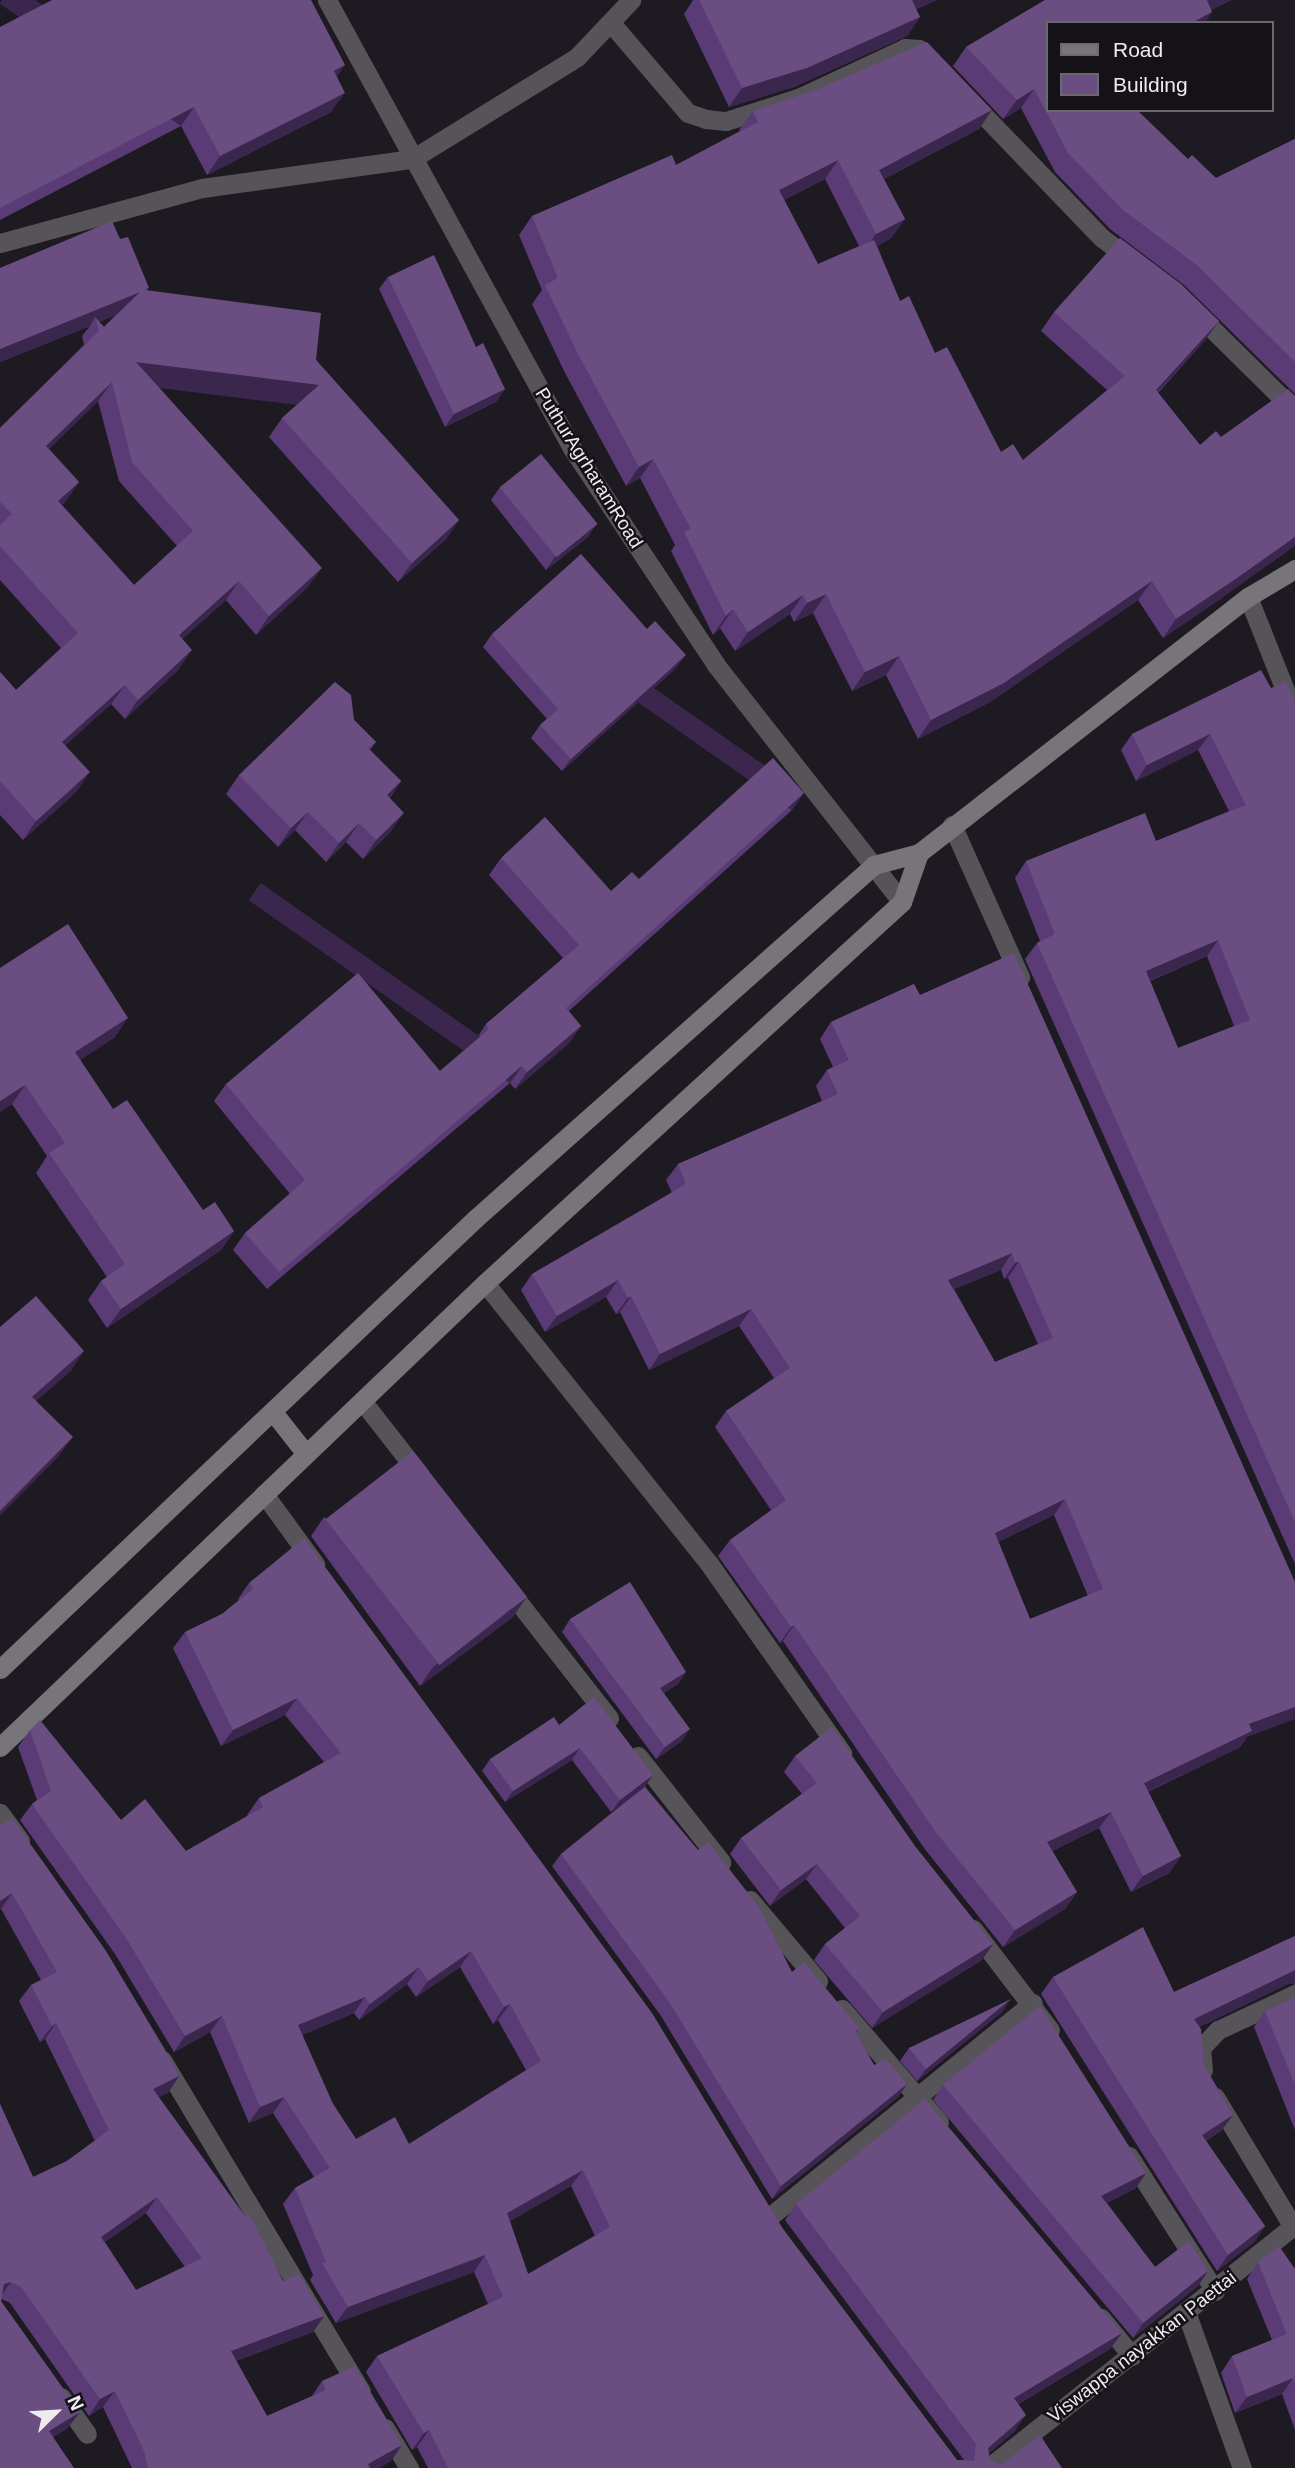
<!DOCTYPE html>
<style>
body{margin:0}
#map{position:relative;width:1295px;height:2468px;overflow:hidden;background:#1d1a21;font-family:Helvetica,sans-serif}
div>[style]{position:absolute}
.minor>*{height:19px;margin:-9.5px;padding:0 9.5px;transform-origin:9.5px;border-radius:9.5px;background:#565458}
.secondary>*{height:19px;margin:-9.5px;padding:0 9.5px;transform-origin:9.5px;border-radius:9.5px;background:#77747a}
.wall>*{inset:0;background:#5a3b75}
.shaded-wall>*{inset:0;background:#3b264e;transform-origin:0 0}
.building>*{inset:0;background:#6a4e82;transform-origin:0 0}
span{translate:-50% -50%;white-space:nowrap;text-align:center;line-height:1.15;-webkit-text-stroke:5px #141117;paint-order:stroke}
.street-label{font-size:19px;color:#eeebf0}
.legend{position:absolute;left:1046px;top:21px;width:228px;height:91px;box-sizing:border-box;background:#141117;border:2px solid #6b686e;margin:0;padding:9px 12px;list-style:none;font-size:21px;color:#eeebf0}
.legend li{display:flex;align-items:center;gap:14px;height:35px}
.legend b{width:35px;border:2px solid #6b686e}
.north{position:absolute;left:21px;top:2377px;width:70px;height:70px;-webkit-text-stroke:5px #141117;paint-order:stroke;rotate:66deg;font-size:19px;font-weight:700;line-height:28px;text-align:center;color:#eeebf0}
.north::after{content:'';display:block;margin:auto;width:24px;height:32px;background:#eeebf0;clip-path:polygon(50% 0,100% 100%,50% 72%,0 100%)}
</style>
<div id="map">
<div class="minor">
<i style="left:327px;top:0;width:511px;rotate:61.33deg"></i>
<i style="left:572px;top:448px;width:260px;rotate:56.4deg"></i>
<i style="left:716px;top:665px;width:301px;rotate:51.9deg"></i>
<i style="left:611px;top:23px;width:118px;rotate:49.5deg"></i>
<i style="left:688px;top:113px;width:19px;rotate:18deg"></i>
<i style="left:706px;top:119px;width:20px;rotate:6deg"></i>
<i style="left:726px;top:121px;width:76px;rotate:-17.7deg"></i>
<i style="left:798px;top:98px;width:118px;rotate:-25deg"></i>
<i style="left:905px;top:48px;width:14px;rotate:4deg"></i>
<i style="left:919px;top:49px;width:18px;rotate:47deg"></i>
<i style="left:970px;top:101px;width:190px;rotate:46.1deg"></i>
<i style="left:1102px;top:238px;width:39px;rotate:37deg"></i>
<i style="left:0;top:243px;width:209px;rotate:-15.2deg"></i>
<i style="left:202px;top:188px;width:212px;rotate:-7.9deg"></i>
<i style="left:412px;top:159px;width:194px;rotate:-31.7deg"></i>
<i style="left:577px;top:57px;width:79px;rotate:-46.5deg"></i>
<i style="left:1194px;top:311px;width:142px;rotate:44.7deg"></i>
<i style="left:1248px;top:597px;width:127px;rotate:68.3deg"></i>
<i style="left:952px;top:825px;width:167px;rotate:65.9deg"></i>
<i style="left:485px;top:1283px;width:361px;rotate:51.4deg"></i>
<i style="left:710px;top:1565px;width:230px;rotate:54.9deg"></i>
<i style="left:363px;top:1402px;width:93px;rotate:52deg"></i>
<i style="left:264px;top:1494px;width:87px;rotate:53.9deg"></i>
<i style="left:505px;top:1585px;width:169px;rotate:52deg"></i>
<i style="left:638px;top:1756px;width:135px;rotate:51.9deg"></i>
<i style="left:0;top:1813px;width:34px;rotate:54deg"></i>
<i style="left:750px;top:1900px;width:106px;rotate:50deg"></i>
<i style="left:973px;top:1929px;width:127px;rotate:52.7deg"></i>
<i style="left:842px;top:2009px;width:149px;rotate:49.4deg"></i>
<i style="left:162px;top:2060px;width:386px;rotate:59deg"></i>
<i style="left:1203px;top:2070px;width:22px;rotate:-95deg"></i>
<i style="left:1201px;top:2048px;width:25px;rotate:-47deg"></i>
<i style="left:1218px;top:2030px;width:85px;rotate:-25.1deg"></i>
<i style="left:1215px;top:2097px;width:152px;rotate:59deg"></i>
<i style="left:1129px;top:2156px;width:160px;rotate:57.5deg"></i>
<i style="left:768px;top:2218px;width:341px;rotate:-39.1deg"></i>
<i style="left:1186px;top:2312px;width:166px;rotate:70.3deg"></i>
<i style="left:1101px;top:2318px;width:49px;rotate:50.8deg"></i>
<i style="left:61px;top:2397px;width:45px;rotate:54.9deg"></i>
<i style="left:385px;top:2428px;width:47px;rotate:59deg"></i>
<i style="left:988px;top:2468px;width:392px;rotate:-38.4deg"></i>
</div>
<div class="secondary">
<i style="left:273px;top:1412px;width:53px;rotate:51.8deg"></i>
<i style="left:0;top:1669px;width:656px;rotate:-43.46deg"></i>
<i style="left:476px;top:1218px;width:532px;rotate:-41.57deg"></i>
<i style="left:874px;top:865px;width:47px;rotate:-14.9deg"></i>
<i style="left:919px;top:853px;width:417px;rotate:-37.9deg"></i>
<i style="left:1248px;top:597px;width:55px;rotate:-30.8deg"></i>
<i style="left:0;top:1747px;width:671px;rotate:-43.73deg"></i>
<i style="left:485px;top:1283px;width:565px;rotate:-42.42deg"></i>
<i style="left:902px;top:902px;width:52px;rotate:-70.9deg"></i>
</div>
<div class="wall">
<i style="clip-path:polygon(693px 0,937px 0,916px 9px,920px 17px,907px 36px,794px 87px,729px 107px,684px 14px)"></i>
<i style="clip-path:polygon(1045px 0,1231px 0,1211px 10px,1048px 110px,1188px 159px,1216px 178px,1295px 139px,1295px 394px,1184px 285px,1110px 229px,1055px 172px,1021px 108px,1003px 119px,953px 66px,966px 47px)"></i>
<i style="clip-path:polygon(0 27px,337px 77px,331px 112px,207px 175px,181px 126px,0 220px)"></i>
<i style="clip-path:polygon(evenodd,992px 110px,979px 129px,884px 179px,905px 219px,891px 238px,877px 246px,900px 301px,935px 353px,1001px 452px,1023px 460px,1107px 390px,1041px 331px,1054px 312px,1219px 321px,1205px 340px,1158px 393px,1200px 445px,1221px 437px,1223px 597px,1163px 638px,1138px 600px,990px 702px,918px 739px,886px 675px,852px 691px,813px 613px,794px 622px,790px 614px,735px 651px,720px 628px,713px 635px,671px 551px,675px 545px,640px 478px,626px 486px,565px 373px,532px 304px,542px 290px,519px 235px,532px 216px,676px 165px,740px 131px,739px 130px,753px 111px,992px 110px,825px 179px,859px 246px,818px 264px,784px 200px,825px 179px)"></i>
<i style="clip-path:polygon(evenodd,120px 239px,147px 290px,316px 360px,459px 520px,446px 539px,398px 582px,269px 437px,282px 418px,299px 403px,157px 385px,308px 587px,256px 635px,226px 600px,182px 639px,179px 669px,125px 719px,111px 704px,65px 745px,77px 791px,23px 840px,0 815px,0 672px,16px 690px,61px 648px,0 580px,0 428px,84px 345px,82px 336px,90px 326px,0 362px,0 268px,120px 239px,116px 315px,104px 327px,99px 322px,116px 315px,120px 239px,98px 401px,119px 481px,177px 546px,134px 585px,62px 505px,66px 501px,79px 482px,49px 449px,98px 401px)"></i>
<i style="clip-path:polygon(388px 277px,476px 347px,505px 389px,496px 402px,445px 427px,379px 289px)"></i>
<i style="clip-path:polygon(500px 487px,588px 537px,546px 570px,491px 500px)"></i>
<i style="clip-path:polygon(492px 634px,676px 668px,562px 771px,531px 738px,540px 725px,547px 719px,483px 647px)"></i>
<i style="clip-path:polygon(evenodd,1271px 688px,1295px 701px,1295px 1564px,1025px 959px,1037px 943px,1040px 941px,1015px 878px,1026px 861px,1156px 841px,1229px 811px,1198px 750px,1136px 781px,1121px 750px,1132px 734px,1271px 688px,1207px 956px,1234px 1026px,1178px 1048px,1150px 981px,1207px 956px)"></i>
<i style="clip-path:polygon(354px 720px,376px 742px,370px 750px,401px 781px,390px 798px,391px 831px,363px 859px,346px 842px,326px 862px,295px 830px,278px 847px,226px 794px,239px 775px)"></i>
<i style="clip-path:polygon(804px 793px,792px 810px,569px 1011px,581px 1026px,569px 1043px,515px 1089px,510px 1083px,267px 1289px,233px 1250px,245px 1233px,290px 1194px,214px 1101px,226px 1084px,440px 1071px,474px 1042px,486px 1024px,563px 958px,489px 875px,501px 858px,611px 891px,639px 879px)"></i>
<i style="clip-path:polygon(0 968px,115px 1037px,80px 1060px,113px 1109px,203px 1210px,234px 1231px,221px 1250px,107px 1328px,88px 1300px,101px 1281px,107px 1277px,36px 1173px,47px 1156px,12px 1104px,0 1112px)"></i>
<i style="clip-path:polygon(evenodd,914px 984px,1247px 1737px,1240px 1747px,1148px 1792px,1181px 1856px,1169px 1873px,1131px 1892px,1099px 1828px,1052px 1851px,1077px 1892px,1065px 1909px,1003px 1947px,924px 1848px,783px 1641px,780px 1643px,718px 1556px,730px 1540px,771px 1510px,715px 1427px,726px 1411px,774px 1378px,739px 1326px,649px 1370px,620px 1312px,616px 1314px,606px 1297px,545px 1332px,521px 1290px,532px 1274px,672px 1193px,666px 1180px,678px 1164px,822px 1101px,816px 1086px,827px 1070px,833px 1067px,820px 1039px,831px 1022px,914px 984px,1001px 1270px,1004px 1279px,1008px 1278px,1038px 1344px,995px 1362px,954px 1289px,1001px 1270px,914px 984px,1054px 1515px,1088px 1596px,1030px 1619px,998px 1542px,1054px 1515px)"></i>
<i style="clip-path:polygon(324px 1517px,513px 1617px,420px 1686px,311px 1536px)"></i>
<i style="clip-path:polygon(evenodd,249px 1583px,783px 2229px,957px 2460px,964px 2460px,785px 2220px,796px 2204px,1122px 2333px,1110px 2349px,1018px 2404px,1015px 2431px,989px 2453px,990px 2460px,1002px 2464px,1062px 2468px,428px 2468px,417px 2447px,412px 2450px,366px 2372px,377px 2356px,488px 2304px,474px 2272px,336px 2323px,310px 2280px,313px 2275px,283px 2204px,295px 2188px,314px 2177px,273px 2113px,249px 2123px,210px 2032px,174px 2052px,115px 1954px,20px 1820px,32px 1804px,37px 1800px,18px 1747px,30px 1730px,121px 1820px,186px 1851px,248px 1816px,247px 1815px,259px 1798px,324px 1762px,285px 1715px,221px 1746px,173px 1648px,185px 1632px,222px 1614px,239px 1600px,238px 1599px,249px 1583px,460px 1967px,493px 2024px,498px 2020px,526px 2070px,409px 2144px,356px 2139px,333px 2104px,302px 2035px,354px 2013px,359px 2020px,407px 1984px,416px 1997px,460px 1967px,249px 1583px,571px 2186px,595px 2236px,528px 2274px,510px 2221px,571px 2186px)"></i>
<i style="clip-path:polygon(570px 1619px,686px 1672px,678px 1684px,664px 1693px,682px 1741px,656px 1759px,562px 1632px)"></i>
<i style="clip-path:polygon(559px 1725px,645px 1787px,792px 1972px,859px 2028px,856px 2033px,874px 2065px,907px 2084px,898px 2097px,772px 2199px,661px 2016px,552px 1866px,561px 1854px,636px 1793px,611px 1812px,572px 1760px,505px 1802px,482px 1771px,490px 1759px)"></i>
<i style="clip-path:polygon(795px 1756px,993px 1944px,982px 1960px,872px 2028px,814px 1960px,825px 1944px,845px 1928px,806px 1879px,770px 1906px,730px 1854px,741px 1838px,802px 1794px,784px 1772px)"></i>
<i style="clip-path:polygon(evenodd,0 1826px,179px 2076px,168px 2093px,158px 2097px,283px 2281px,324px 2316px,313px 2332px,236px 2361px,267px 2416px,312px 2396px,322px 2381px,391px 2461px,379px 2468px,132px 2468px,103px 2407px,89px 2416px,10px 2303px,2px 2299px,1px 2301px,68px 2428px,0 2468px,0 2104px,33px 2177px,67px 2161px,95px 2141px,45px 2039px,40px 2042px,19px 2001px,31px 1985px,41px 1980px,1px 1909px,0 1910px,0 1826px,146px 2213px,185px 2267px,136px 2290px,105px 2242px,146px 2213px)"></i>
<i style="clip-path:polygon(1295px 1936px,1295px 1985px,1290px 1983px,1199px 2027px,1204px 2065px,1233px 2115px,1221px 2131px,1206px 2141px,1265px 2226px,1254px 2242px,1217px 2271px,1041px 1994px,1053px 1977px,1174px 1992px)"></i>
<i style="clip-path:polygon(1295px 1997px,1295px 2130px,1254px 2027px,1265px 2011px)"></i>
<i style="clip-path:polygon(1002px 2012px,917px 2081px,900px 2061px,909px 2048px)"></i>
<i style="clip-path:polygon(943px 2085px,1146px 2173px,1136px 2188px,1107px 2203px,1155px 2267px,1208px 2271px,1198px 2286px,1133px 2338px,933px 2100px)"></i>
<i style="clip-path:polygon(1258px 2262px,1295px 2269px,1295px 2430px,1282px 2394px,1235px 2413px,1221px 2373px,1232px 2356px,1272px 2340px,1247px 2279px)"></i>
</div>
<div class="shaded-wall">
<i style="clip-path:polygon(911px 0,937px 0,898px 18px)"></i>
<i style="clip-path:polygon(1207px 0,1231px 0,1193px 19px)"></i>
<i style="clip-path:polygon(1212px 12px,1205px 23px,1192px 23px)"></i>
<i style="clip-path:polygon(920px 17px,907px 36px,794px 87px,729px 107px,742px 88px)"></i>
<i style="clip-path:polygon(345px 65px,332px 84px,334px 71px)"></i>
<i style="clip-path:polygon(1034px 89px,1021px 108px,1003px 119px,1017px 100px)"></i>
<i style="clip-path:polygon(345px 93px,331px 112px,207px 175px,220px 156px)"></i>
<i style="left:194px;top:107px;width:23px;height:219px;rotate:124deg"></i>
<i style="clip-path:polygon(992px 110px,979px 129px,866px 188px,879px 170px)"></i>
<i style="clip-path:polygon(838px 160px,825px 179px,766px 209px,779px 190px)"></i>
<i style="clip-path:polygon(905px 219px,891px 238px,863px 253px,876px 234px)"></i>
<i style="clip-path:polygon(140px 292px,126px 311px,97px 323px,95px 317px,90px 326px,0 362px,0 349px)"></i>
<i style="clip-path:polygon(1219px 321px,1205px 340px,1142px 409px,1156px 390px)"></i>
<i style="left:136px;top:362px;width:184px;height:23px;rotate:7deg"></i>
<i style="clip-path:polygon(112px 382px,98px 401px,33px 465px,46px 446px)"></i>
<i style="clip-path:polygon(505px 389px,496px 402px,445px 427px,454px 414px)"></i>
<i style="clip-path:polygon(653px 459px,640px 478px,626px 486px,639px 467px)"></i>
<i style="clip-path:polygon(79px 482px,66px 501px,45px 520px,58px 501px)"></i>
<i style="clip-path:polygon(459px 520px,446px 539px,398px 582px,412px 563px)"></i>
<i style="clip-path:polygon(597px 524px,588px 537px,546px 570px,555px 557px)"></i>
<i style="clip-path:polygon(1295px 537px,1295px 546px,1223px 597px,1163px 638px,1176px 619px)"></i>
<i style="clip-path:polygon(322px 568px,308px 587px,256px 635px,269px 616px)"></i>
<i style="clip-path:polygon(239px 581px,226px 600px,166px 654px,179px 635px)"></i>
<i style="clip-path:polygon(1152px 581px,1138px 600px,990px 702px,918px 739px,931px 720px)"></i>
<i style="clip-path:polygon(826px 594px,813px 613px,794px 622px,807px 603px)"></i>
<i style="clip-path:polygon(803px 595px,790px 614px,735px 651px,748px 632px)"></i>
<i style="clip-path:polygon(733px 609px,720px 628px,713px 635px,726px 616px)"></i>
<i style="clip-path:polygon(192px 650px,179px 669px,125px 719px,138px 700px)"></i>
<i style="clip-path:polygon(686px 655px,676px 668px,562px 771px,571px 759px)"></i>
<i style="clip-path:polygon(899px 656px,886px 675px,852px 691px,865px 672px)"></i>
<i style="clip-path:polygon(125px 685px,111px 704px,49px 761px,62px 742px)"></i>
<i style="clip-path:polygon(1210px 734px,1198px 750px,1136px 781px,1147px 765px)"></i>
<i style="clip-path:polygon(90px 772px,77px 791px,23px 840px,36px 821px)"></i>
<i style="clip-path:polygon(401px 781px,388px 800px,387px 795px)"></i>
<i style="left:804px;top:793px;width:21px;height:321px;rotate:125deg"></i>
<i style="clip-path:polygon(308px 812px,295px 830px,278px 847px,291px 828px)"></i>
<i style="clip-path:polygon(404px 813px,391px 831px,363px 859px,376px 840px)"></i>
<i style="clip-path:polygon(359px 823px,346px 842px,326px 862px,339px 843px)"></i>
<i style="clip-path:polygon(1218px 940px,1207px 956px,1134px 987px,1146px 971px)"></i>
<i style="clip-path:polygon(128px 1018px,115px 1037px,62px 1072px,75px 1052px)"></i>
<i style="clip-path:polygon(581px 1026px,569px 1043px,515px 1089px,527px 1072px)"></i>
<i style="left:522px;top:1066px;width:21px;height:319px;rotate:125deg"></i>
<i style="clip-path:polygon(25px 1085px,12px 1104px,0 1112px,0 1101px)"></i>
<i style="clip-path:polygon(234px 1231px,221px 1250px,107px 1328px,121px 1309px)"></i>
<i style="clip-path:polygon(1012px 1253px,1001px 1270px,937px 1296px,948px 1280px)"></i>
<i style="clip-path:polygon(1019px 1261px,1008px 1278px,1004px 1279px,1015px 1263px)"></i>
<i style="clip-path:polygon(618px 1280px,606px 1297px,545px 1332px,557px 1316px)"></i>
<i style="clip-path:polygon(631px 1296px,620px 1312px,616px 1314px,628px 1298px)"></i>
<i style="clip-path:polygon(751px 1309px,739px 1326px,649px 1370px,660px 1354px)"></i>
<i style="clip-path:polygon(84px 1351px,71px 1371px,19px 1416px,32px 1397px)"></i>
<i style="clip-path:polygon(73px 1437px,59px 1456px,0 1516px,0 1511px)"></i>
<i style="clip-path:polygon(1065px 1499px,1054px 1515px,983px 1549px,995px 1533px)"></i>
<i style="clip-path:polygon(526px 1598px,513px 1617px,420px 1686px,433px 1667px)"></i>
<i style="clip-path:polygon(794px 1625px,783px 1641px,780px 1643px,791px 1627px)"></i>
<i style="clip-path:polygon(686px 1672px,678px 1684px,652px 1700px,660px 1688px)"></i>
<i style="clip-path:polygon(297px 1698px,285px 1715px,221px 1746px,233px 1730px)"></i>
<i style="clip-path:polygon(1295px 1707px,1295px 1719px,1247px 1737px,1240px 1747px,1132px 1799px,1144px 1783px,1249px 1724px)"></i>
<i style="clip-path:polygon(690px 1729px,682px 1741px,656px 1759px,665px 1747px)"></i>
<i style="clip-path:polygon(580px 1748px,572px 1760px,505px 1802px,513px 1791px)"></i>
<i style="clip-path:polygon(653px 1775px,645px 1787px,611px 1812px,620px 1800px)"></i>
<i style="clip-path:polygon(1111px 1812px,1099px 1828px,1035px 1859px,1047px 1842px)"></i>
<i style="clip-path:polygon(1181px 1856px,1169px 1873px,1131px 1892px,1143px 1876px)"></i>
<i style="clip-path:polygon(817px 1864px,806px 1879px,770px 1906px,781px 1890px)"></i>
<i style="clip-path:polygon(1077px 1892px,1065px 1909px,1003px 1947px,1015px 1930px)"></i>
<i style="clip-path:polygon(12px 1893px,1px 1909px,0 1910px,0 1901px)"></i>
<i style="clip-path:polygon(993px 1944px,982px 1960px,872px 2028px,883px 2012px)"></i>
<i style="clip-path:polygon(471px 1951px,460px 1967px,416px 1997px,428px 1981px)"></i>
<i style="clip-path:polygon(419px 1967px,407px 1984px,359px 2020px,370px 2004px)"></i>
<i style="clip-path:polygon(1295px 1970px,1295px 1985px,1290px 1983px,1183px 2035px,1194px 2019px)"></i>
<i style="clip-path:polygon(365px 1997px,354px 2013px,287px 2041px,298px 2025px)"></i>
<i style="clip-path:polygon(1011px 1999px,1002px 2012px,917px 2081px,926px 2069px)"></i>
<i style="clip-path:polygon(510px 2004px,498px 2020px,493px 2024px,504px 2007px)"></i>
<i style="clip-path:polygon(222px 2016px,210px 2032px,174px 2052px,185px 2036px)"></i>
<i style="clip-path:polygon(56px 2023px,45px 2039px,40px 2042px,52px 2026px)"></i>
<i style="clip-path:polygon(179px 2076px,168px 2093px,141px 2106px,153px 2089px)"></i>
<i style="clip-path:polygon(907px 2084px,898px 2097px,772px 2199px,781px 2186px)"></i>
<i style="clip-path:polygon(284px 2097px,273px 2113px,249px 2123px,260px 2107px)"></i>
<i style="clip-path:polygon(1233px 2115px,1221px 2131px,1191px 2151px,1202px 2135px)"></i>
<i style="clip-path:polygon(583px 2170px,571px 2186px,496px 2229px,507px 2213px)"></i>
<i style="clip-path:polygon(1146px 2173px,1136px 2188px,1091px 2211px,1101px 2196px)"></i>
<i style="clip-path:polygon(157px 2197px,146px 2213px,90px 2253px,101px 2237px)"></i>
<i style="clip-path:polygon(1265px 2226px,1254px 2242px,1217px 2271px,1228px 2255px)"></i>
<i style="clip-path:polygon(485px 2255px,474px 2272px,336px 2323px,348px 2307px)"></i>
<i style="clip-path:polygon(1208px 2271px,1198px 2286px,1133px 2338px,1143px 2323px)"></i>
<i style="clip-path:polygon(11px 2282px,0 2297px,4px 2284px)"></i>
<i style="clip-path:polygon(324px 2316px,313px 2332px,219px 2367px,231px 2351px)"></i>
<i style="clip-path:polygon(1122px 2333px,1110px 2349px,1003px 2414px,1014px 2398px)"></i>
<i style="clip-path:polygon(1293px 2378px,1282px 2394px,1235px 2413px,1247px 2397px)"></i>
<i style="clip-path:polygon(115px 2391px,103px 2407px,89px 2416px,100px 2399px)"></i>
<i style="clip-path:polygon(80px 2412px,68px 2428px,38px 2447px,49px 2431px)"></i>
<i style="clip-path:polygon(1026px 2415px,1015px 2431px,976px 2464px,988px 2448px)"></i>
<i style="clip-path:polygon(429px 2430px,417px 2447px,412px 2450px,424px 2433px)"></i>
<i style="clip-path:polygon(402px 2445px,391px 2461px,379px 2468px,365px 2468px,368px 2464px)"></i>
</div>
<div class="building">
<i style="clip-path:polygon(52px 0,311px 0,345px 65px,334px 71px,345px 93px,220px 156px,194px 107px,0 208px,0 27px)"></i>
<i style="clip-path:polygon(699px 0,912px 0,920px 17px,807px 68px,742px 88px)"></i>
<i style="clip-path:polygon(1045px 0,1207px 0,1212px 12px,1192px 23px,1048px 23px,1048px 110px,1137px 110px,1188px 159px,1192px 155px,1216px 178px,1295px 139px,1295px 362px,1198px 266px,1123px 210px,1068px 153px,1034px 89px,1017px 100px,966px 47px)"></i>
<i style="clip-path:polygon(927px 42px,992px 110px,879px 170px,905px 219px,876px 234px,838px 160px,779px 190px,818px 264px,874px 240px,900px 301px,909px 296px,935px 353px,947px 347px,1001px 452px,1013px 444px,1023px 460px,1125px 376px,1054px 312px,1120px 238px,1181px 284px,1219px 321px,1156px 390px,1200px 445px,1216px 431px,1221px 437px,1288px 389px,1295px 396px,1295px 537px,1237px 578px,1176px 619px,1152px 581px,1004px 683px,931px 720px,899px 656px,865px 672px,826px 594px,807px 603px,803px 595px,748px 632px,733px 609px,726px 616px,684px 532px,691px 529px,653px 459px,639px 467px,578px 354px,545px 285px,558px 278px,532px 216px,672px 155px,676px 165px,758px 122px,753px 111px,816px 90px)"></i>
<i style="clip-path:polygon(evenodd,112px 221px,120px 239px,128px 237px,149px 288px,145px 290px,321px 313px,316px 360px,459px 520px,412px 563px,282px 418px,319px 385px,136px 362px,322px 568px,269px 616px,239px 581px,179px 635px,192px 650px,138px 700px,125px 685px,62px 742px,90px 772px,36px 821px,0 781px,0 672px,16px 690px,78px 633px,0 546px,0 525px,12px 514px,0 502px,0 428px,99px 331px,95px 317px,104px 327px,140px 292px,0 349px,0 268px,112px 221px,112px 382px,132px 462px,193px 531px,157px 564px,158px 568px,156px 565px,134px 585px,58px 501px,79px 482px,46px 446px,112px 382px)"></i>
<i style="clip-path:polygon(434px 255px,476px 347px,483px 343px,505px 389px,454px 414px,388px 277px)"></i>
<i style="left:541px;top:454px;width:90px;height:53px;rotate:51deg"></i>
<i style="clip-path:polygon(581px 554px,647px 629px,655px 621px,686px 655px,571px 759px,540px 725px,558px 709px,492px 634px)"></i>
<i style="clip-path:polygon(evenodd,1261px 670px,1271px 688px,1286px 682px,1295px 701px,1295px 1522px,1037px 943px,1055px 934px,1026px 861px,1145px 813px,1156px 841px,1246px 805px,1210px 734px,1147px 765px,1132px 734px,1261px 670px,1218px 940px,1250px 1020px,1178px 1048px,1146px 971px,1218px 940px)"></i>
<i style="clip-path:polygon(335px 682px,351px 695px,354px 720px,376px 742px,368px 748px,401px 781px,387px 795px,404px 813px,376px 840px,359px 823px,339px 843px,308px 812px,291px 828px,239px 775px)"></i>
<i style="clip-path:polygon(773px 758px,804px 793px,566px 1008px,581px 1026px,527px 1072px,522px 1066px,279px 1272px,245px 1233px,305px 1180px,226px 1084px,358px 973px,440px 1071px,489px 1029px,486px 1024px,579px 945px,501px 858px,545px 817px,611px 891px,632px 872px,639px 879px)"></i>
<i style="clip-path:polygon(68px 924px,128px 1018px,75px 1052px,113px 1109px,127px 1100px,203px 1210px,215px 1202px,234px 1231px,121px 1309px,101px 1281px,125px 1264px,49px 1153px,65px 1143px,25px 1085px,0 1101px,0 968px)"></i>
<i style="clip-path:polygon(evenodd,1014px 953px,1295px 1582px,1295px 1707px,1249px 1724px,1252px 1731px,1144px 1783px,1181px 1856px,1143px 1876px,1111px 1812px,1047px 1842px,1077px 1892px,1015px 1930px,935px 1831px,794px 1625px,791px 1627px,730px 1540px,786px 1500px,726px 1411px,790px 1368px,751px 1309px,660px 1354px,631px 1296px,628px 1298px,618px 1280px,557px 1316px,532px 1274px,686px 1184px,678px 1164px,838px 1094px,827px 1070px,849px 1060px,831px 1022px,914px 984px,920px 995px,1014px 953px,1012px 1253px,1015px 1263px,1019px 1261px,1053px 1338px,995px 1362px,948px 1280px,1012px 1253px,1014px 953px,1065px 1499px,1103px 1589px,1030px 1619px,995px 1533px,1065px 1499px)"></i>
<i style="clip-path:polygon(36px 1296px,84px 1351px,32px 1397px,73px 1437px,0 1511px,0 1327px)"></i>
<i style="left:413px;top:1451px;width:185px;height:111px;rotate:52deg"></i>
<i style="clip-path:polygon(evenodd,304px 1538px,652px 2013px,783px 2229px,957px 2460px,974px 2461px,976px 2444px,796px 2204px,925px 2099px,1122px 2333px,1014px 2398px,1026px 2415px,988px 2448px,990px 2460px,1002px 2464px,1040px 2435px,1062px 2468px,448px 2468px,429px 2430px,424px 2433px,377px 2356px,503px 2297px,485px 2255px,348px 2307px,322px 2263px,326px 2262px,295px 2188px,330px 2168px,284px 2097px,260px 2107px,222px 2016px,185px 2036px,126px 1938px,32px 1804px,51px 1791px,30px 1730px,40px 1720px,121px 1820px,145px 1799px,186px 1851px,263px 1807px,259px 1798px,341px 1753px,297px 1698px,233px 1730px,185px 1632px,222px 1614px,253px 1589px,249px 1583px,304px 1538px,471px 1951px,504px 2007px,510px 2004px,541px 2061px,409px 2144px,395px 2117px,356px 2139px,333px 2104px,298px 2025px,365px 1997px,370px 2004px,419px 1967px,428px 1981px,471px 1951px,304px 1538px,583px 2170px,610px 2227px,528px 2274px,507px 2213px,583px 2170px)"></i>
<i style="clip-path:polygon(630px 1582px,686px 1672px,660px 1688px,690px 1729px,665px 1747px,570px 1619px)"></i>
<i style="clip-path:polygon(594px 1697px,653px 1775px,620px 1800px,580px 1748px,513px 1791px,490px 1759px,554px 1717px,559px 1725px)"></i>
<i style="clip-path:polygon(832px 1727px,915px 1846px,993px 1944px,883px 2012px,825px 1944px,860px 1916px,817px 1864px,781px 1890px,741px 1838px,817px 1783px,795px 1756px)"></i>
<i style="clip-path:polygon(645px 1787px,698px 1850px,708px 1842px,759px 1907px,792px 1972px,804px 1962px,859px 2028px,855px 2031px,874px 2065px,886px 2059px,907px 2084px,781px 2186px,670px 2003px,561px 1854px)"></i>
<i style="clip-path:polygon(evenodd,12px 1818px,106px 1951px,170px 2058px,179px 2076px,153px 2089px,245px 2216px,249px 2214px,283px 2281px,299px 2274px,324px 2316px,231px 2351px,267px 2416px,326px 2390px,322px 2381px,355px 2366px,402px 2445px,368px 2464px,370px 2468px,148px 2468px,144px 2451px,115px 2391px,100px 2399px,21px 2287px,11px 2282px,4px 2284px,1px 2301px,80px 2412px,49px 2431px,74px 2468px,0 2468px,0 2104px,33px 2177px,67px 2161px,109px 2130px,56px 2023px,52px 2026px,31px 1985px,57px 1972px,12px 1893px,0 1901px,0 1826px,12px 1818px,157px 2197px,202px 2258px,136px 2290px,101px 2237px,157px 2197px)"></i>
<i style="clip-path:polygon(1143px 1927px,1174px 1992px,1295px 1936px,1295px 1970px,1194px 2019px,1201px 2029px,1204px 2065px,1233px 2115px,1202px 2135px,1265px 2226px,1228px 2255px,1053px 1977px)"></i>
<i style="clip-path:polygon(1295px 1997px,1295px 2085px,1265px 2011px)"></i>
<i style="clip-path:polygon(1011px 1999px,926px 2069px,909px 2048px)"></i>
<i style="clip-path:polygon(1040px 2006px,1146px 2173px,1101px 2196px,1155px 2267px,1189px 2241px,1208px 2271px,1143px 2323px,943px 2085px)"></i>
<i style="clip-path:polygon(1279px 2246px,1295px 2269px,1295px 2383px,1293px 2378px,1247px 2397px,1232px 2356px,1287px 2334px,1258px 2262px)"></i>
</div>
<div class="street-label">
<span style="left:589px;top:468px;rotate:58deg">PuthurAgrharamRoad</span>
<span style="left:1142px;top:2347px;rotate:-38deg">Viswappa nayakkan Paettai</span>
</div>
<ul class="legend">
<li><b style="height:9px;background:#77747a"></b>Road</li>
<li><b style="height:19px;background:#6a4e82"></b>Building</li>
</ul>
<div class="north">N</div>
</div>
